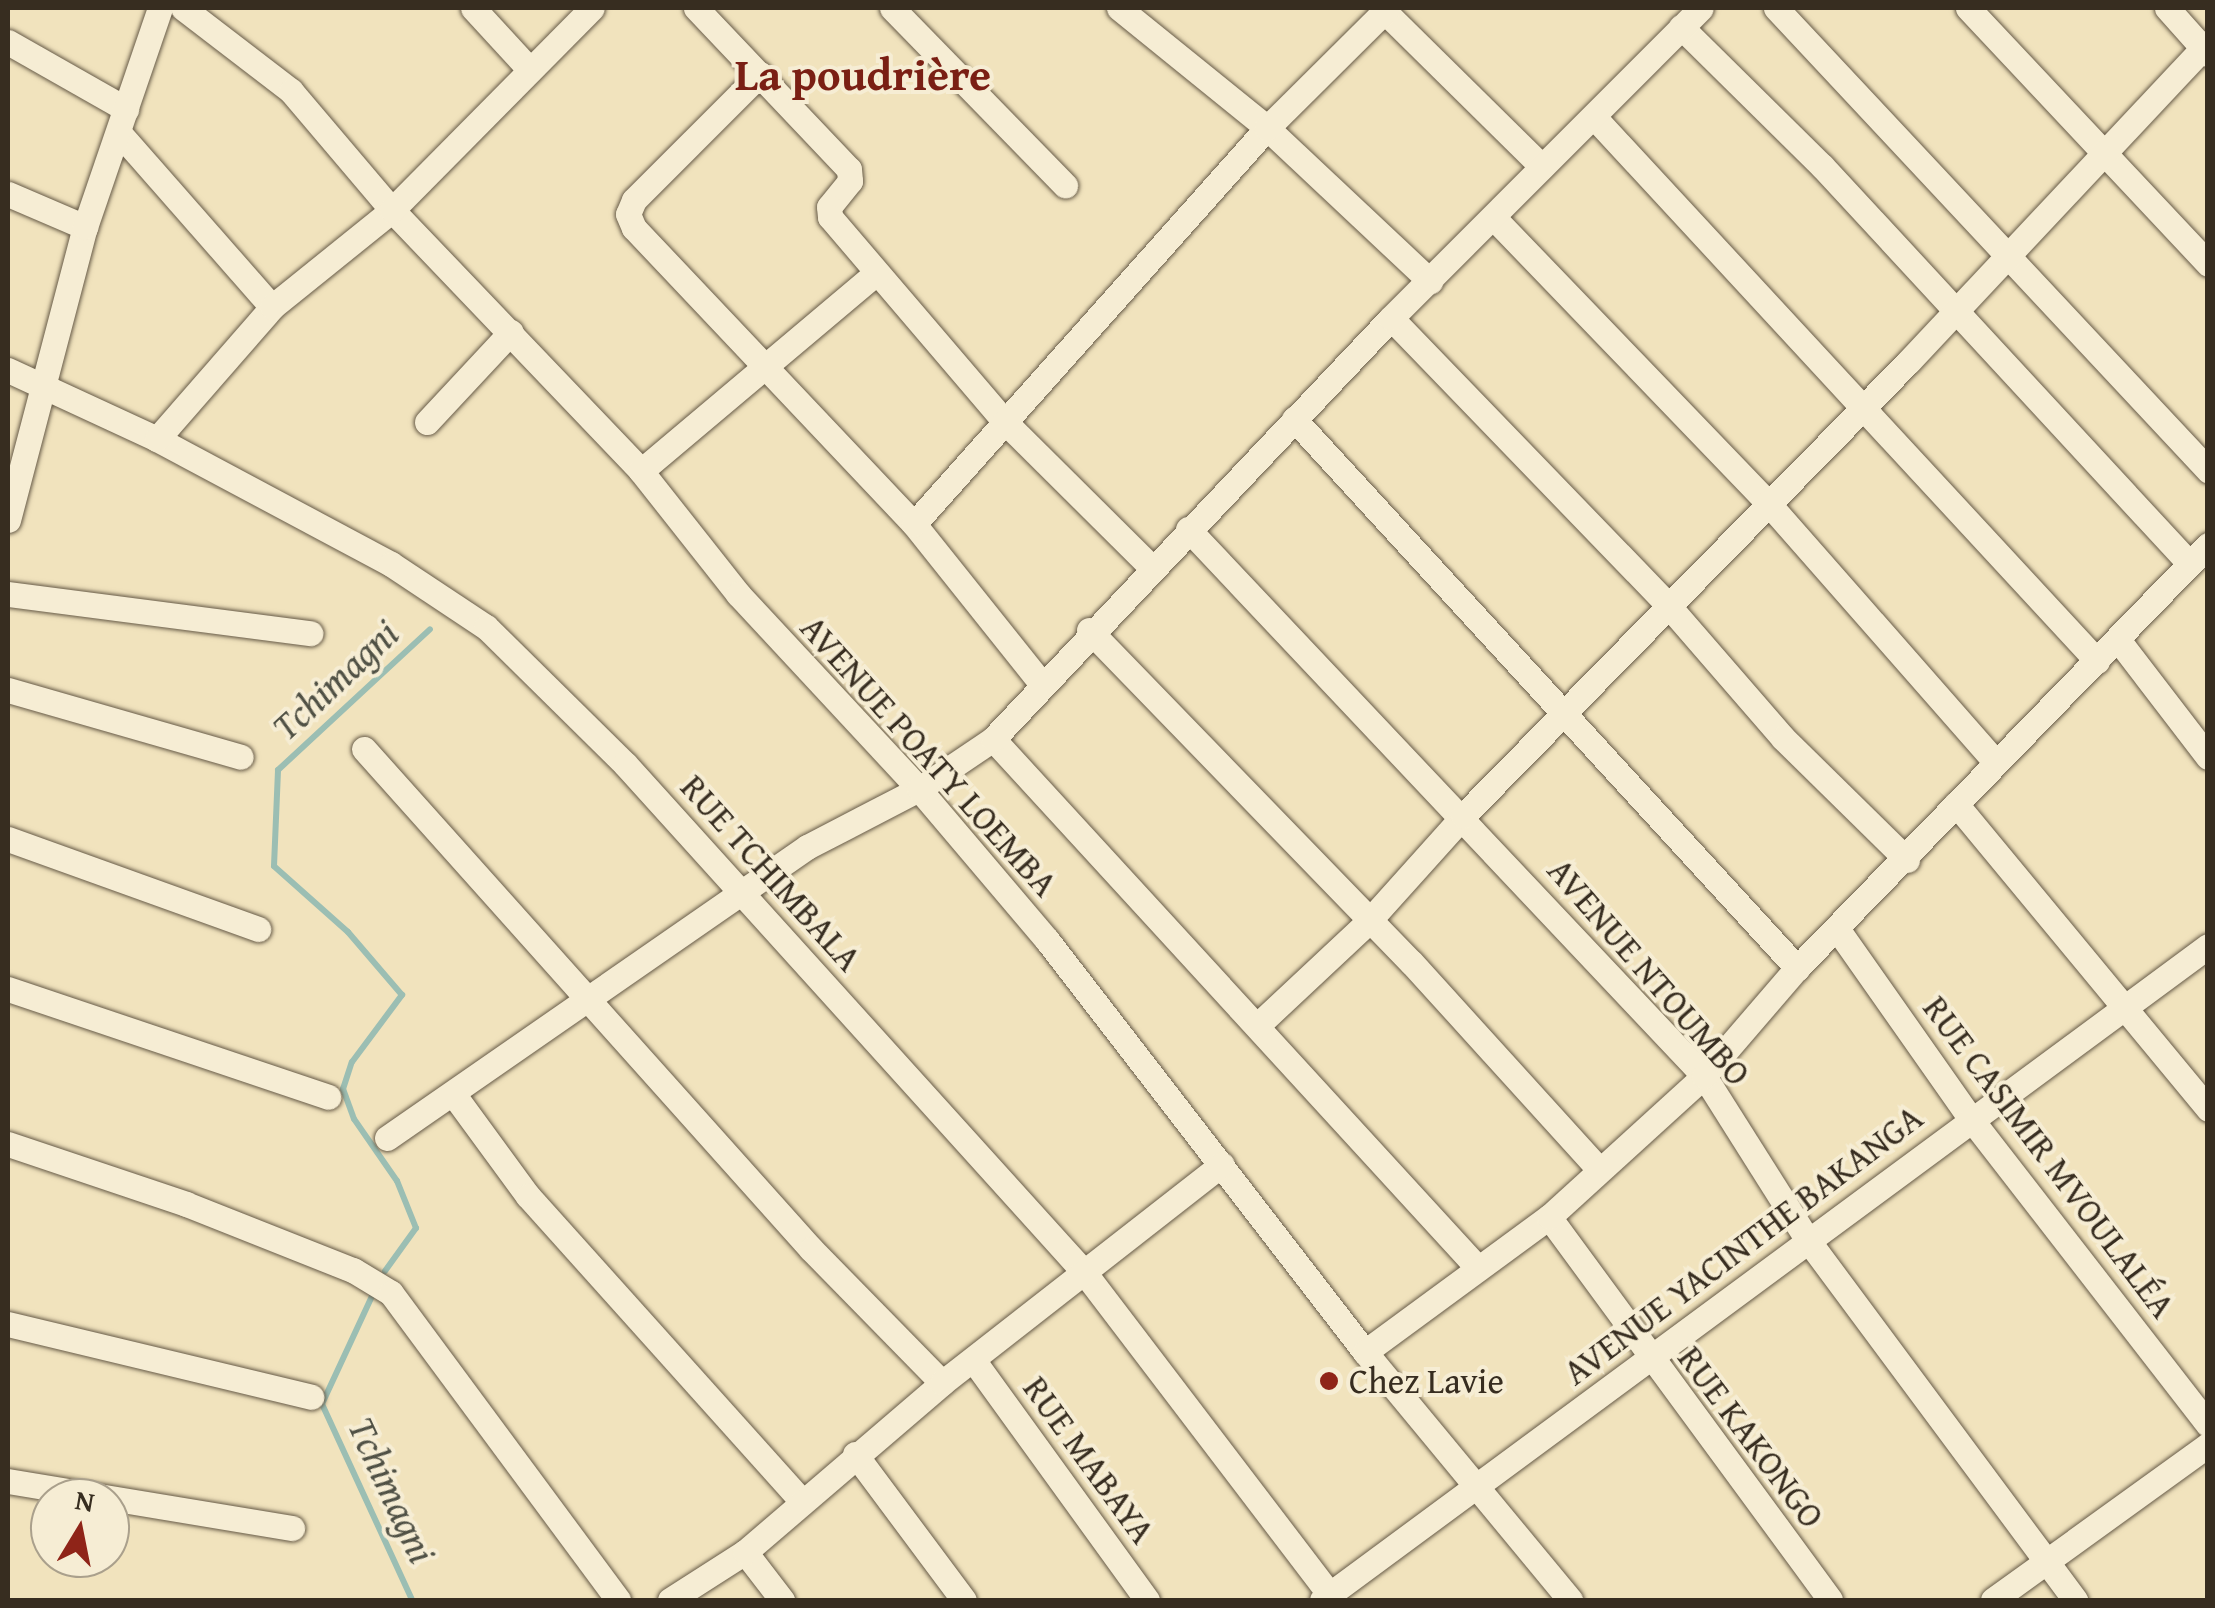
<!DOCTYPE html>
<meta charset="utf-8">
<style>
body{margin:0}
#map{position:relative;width:2215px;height:1608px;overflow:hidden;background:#f1e3bd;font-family:"Gentium Book Plus",serif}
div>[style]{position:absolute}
.stream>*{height:6px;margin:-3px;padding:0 3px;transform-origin:3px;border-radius:3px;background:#9bbeb3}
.roads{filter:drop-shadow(0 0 2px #665a47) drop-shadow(0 0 2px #665a47)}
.street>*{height:25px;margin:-12.5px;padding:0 12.5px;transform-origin:12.5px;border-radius:12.5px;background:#f6edd4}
.dots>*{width:28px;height:28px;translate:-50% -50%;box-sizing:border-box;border:5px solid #f6edd4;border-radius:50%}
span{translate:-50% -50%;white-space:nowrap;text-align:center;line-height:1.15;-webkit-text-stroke:8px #f6edd4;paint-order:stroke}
.street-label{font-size:35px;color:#372d20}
.poi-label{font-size:35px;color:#372d20}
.left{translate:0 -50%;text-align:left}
.water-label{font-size:38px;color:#505145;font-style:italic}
.district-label{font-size:45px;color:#7a1f14;font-weight:700}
.frame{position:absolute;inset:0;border:10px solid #372d20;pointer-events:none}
.north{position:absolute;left:30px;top:1478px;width:100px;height:100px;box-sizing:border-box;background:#f6edd4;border:2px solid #aaa08c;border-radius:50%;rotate:10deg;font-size:28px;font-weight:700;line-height:40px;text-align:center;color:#372d20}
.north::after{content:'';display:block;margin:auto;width:35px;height:45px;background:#8f2418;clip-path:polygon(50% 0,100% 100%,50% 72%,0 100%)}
</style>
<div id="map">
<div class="stream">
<i style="left:385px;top:1271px;width:53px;rotate:-54.2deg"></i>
<i style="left:416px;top:1228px;width:51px;rotate:-112deg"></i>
<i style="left:397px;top:1181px;width:75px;rotate:-124.7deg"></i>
<i style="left:354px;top:1119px;width:32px;rotate:-110deg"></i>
<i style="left:343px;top:1089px;width:28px;rotate:-72deg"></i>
<i style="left:352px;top:1062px;width:84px;rotate:-53.3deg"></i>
<i style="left:402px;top:995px;width:83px;rotate:-130.6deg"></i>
<i style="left:348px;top:932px;width:99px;rotate:-138.3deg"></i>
<i style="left:274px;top:866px;width:96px;rotate:-87.6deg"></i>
<i style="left:278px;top:770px;width:207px;rotate:-42.8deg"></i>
<i style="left:373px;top:1294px;width:121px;rotate:114.9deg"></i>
<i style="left:322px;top:1404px;width:216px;rotate:65.3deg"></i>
</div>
<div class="roads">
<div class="street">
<i style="left:183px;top:8px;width:136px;rotate:37.5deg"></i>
<i style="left:291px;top:91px;width:156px;rotate:49.7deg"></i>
<i style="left:392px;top:210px;width:361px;rotate:46.3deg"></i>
<i style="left:641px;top:471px;width:157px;rotate:51.7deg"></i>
<i style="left:738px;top:594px;width:266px;rotate:47.1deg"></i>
<i style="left:919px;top:789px;width:198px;rotate:49.7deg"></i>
<i style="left:1047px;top:940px;width:520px;rotate:52.34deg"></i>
<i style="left:1365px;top:1352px;width:322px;rotate:50.4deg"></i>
<i style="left:473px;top:8px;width:84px;rotate:47.4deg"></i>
<i style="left:696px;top:8px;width:222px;rotate:46.5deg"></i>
<i style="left:849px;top:169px;width:12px;rotate:85deg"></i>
<i style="left:850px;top:181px;width:33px;rotate:129deg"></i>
<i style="left:829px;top:207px;width:10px;rotate:84deg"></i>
<i style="left:830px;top:217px;width:270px;rotate:49.5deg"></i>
<i style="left:1005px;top:422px;width:207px;rotate:44.8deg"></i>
<i style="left:892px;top:8px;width:248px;rotate:45.7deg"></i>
<i style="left:1119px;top:8px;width:191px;rotate:39deg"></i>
<i style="left:1267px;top:128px;width:224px;rotate:43.2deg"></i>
<i style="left:1381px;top:8px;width:226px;rotate:44.6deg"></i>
<i style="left:1776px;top:8px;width:633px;rotate:46.92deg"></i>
<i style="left:1968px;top:8px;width:351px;rotate:46.8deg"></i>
<i style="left:2167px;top:8px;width:62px;rotate:48.3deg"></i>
<i style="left:1681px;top:27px;width:198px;rotate:44.6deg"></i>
<i style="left:1822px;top:166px;width:539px;rotate:47.25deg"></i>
<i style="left:8px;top:42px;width:136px;rotate:29.6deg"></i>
<i style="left:760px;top:74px;width:178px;rotate:135deg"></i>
<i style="left:634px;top:200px;width:15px;rotate:113deg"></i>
<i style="left:628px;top:214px;width:15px;rotate:67deg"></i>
<i style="left:634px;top:228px;width:407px;rotate:46.6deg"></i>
<i style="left:914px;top:524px;width:203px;rotate:51.4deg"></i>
<i style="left:1594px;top:117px;width:741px;rotate:47.24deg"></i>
<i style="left:120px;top:134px;width:230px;rotate:48.7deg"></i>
<i style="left:8px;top:194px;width:84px;rotate:23.2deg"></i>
<i style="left:1493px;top:217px;width:397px;rotate:46.1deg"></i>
<i style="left:1768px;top:503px;width:344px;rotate:48.7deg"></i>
<i style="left:1391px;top:318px;width:397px;rotate:46deg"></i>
<i style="left:1667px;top:604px;width:177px;rotate:49.1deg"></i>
<i style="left:1783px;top:738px;width:174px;rotate:44.5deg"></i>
<i style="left:8px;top:370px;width:164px;rotate:24.8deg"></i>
<i style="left:157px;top:439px;width:265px;rotate:28.1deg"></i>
<i style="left:391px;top:564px;width:114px;rotate:33.6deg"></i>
<i style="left:486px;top:627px;width:195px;rotate:44.6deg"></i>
<i style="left:625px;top:764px;width:685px;rotate:47.9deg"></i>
<i style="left:1084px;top:1272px;width:412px;rotate:52.7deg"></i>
<i style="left:1294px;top:419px;width:745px;rotate:47.5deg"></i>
<i style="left:427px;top:422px;width:123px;rotate:-47deg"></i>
<i style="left:157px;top:439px;width:175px;rotate:-48.9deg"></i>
<i style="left:272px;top:307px;width:154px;rotate:-38.9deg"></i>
<i style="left:392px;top:210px;width:284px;rotate:-45.3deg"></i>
<i style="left:641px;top:471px;width:307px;rotate:-40.1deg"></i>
<i style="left:8px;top:520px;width:303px;rotate:-75.3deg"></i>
<i style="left:85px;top:227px;width:231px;rotate:-71.1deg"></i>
<i style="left:914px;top:524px;width:530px;rotate:-48.29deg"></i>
<i style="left:1267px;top:128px;width:170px;rotate:-44.8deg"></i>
<i style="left:1188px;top:529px;width:752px;rotate:46.67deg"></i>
<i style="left:1704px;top:1076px;width:193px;rotate:57.7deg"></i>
<i style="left:1807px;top:1239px;width:450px;rotate:53.4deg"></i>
<i style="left:8px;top:594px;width:305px;rotate:7.4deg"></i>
<i style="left:1089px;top:630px;width:463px;rotate:45.9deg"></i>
<i style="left:1411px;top:962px;width:278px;rotate:47.8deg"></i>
<i style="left:2119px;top:641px;width:146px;rotate:52.5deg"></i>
<i style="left:8px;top:690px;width:242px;rotate:16deg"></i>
<i style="left:993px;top:739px;width:716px;rotate:47.49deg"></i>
<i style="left:364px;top:749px;width:671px;rotate:48.2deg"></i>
<i style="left:811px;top:1249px;width:187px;rotate:45.6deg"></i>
<i style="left:1956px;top:804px;width:396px;rotate:50.4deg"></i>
<i style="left:8px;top:839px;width:266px;rotate:19.8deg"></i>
<i style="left:1838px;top:930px;width:231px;rotate:54.9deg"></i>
<i style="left:1971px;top:1119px;width:386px;rotate:52.2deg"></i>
<i style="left:8px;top:989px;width:338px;rotate:18.6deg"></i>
<i style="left:1259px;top:1024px;width:149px;rotate:-43.1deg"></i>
<i style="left:1368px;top:922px;width:142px;rotate:-48.1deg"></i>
<i style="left:1463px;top:816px;width:637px;rotate:-45.57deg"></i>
<i style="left:1909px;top:361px;width:436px;rotate:-46.8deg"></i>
<i style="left:454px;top:1095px;width:125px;rotate:53.8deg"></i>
<i style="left:528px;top:1196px;width:411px;rotate:48.1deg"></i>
<i style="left:387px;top:1138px;width:511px;rotate:-34.72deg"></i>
<i style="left:807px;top:847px;width:126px;rotate:-27.4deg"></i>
<i style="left:919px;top:789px;width:89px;rotate:-34deg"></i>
<i style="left:993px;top:739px;width:579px;rotate:-46.61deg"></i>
<i style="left:1391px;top:318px;width:438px;rotate:-45deg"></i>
<i style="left:8px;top:1144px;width:188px;rotate:18.6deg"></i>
<i style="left:186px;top:1204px;width:180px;rotate:21.6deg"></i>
<i style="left:353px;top:1270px;width:44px;rotate:31.2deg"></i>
<i style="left:391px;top:1293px;width:382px;rotate:53.5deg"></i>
<i style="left:1549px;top:1217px;width:475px;rotate:53.7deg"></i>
<i style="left:8px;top:1324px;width:312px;rotate:13.5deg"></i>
<i style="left:1365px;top:1352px;width:228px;rotate:-36.3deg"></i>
<i style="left:1549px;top:1217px;width:210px;rotate:-42.3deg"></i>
<i style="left:1704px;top:1076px;width:143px;rotate:-49.3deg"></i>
<i style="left:1797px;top:968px;width:590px;rotate:-45.82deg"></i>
<i style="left:974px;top:1361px;width:295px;rotate:54.1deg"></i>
<i style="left:855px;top:1454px;width:182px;rotate:53.3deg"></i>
<i style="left:8px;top:1481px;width:288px;rotate:9.4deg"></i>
<i style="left:745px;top:1552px;width:61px;rotate:52.4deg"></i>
<i style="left:670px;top:1600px;width:89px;rotate:-32.6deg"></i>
<i style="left:745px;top:1552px;width:260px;rotate:-40.6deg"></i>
<i style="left:942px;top:1383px;width:355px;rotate:-38deg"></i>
<i style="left:1322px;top:1600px;width:1101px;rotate:-36.43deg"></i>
<i style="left:1993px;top:1600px;width:265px;rotate:-35.8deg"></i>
</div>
</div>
<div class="dots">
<i style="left:1329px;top:1381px;background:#8f2418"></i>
</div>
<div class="street-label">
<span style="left:929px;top:756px;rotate:48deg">AVENUE POATY LOEMBA</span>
<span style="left:771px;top:873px;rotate:48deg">RUE TCHIMBALA</span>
<span style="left:1649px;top:972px;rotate:49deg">AVENUE NTOUMBO</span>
<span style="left:2049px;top:1157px;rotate:53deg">RUE CASIMIR MVOULALÉA</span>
<span style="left:1743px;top:1245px;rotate:-37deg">AVENUE YACINTHE BAKANGA</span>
<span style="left:1751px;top:1437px;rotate:53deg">RUE KAKONGO</span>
<span style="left:1089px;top:1460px;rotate:54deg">RUE MABAYA</span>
</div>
<div class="poi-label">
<span class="left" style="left:1349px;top:1381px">Chez Lavie</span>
</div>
<div class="water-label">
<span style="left:335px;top:680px;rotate:-43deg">Tchimagni</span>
<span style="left:392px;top:1490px;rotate:65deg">Tchimagni</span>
</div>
<div class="district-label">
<span style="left:863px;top:74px">La poudrière</span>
</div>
<div class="frame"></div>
<div class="north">N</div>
</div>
